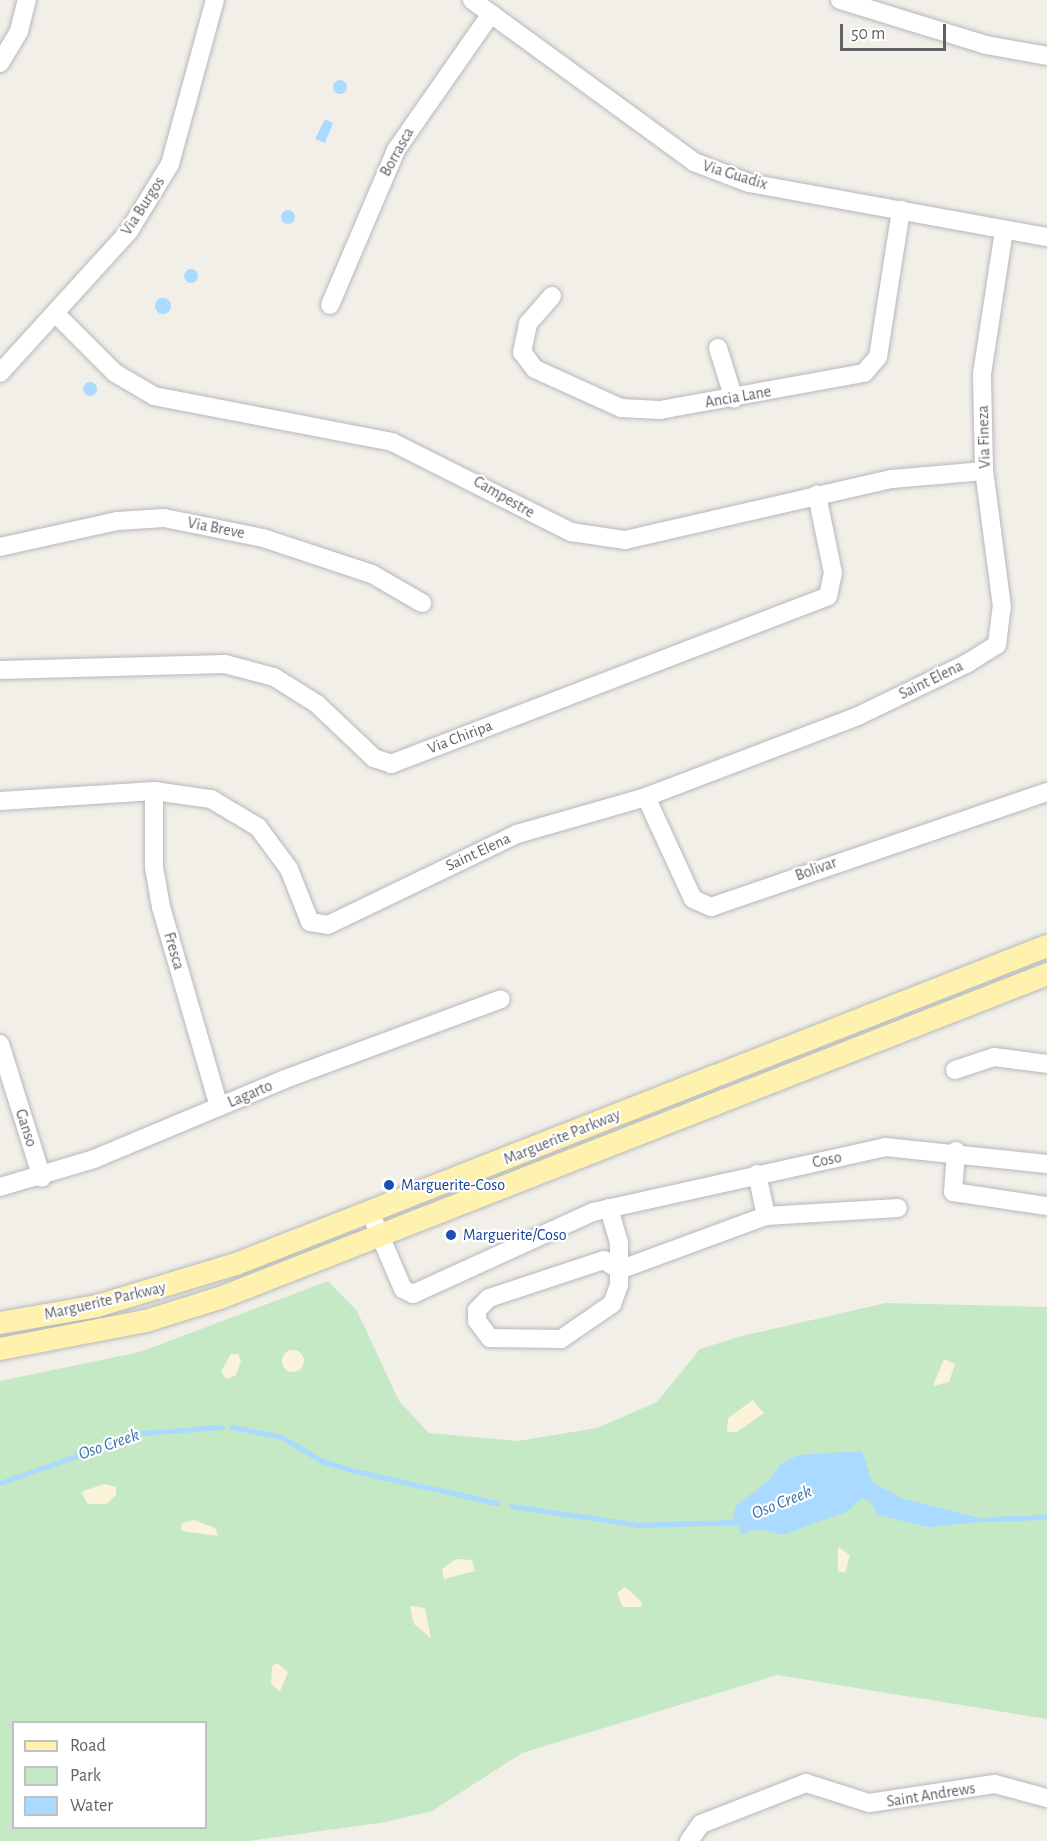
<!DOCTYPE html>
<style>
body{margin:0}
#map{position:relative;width:1047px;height:1841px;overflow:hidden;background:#f1efe8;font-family:"Alegreya Sans",sans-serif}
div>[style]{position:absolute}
.green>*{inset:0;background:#c5e8c5}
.sand>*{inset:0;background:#fbf3d9}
.round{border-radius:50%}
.water>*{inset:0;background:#aadaff}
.stream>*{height:4.5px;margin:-2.25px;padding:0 2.25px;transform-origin:2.25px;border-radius:2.25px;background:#aadaff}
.roads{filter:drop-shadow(0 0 2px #b5b8bc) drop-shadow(0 0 2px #b5b8bc)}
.minor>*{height:18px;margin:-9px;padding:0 9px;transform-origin:9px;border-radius:9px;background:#fff}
.major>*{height:22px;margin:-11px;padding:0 11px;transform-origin:11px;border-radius:11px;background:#fff2af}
.dots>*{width:16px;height:16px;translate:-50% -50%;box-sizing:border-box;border:3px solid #fff;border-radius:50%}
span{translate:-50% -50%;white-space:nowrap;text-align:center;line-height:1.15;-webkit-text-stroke:4.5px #fff;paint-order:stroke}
.street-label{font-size:16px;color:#5f6368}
.transit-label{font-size:16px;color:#164399}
.left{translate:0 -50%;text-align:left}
.water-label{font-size:18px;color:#4174aa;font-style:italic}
.legend{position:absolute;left:12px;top:1721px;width:195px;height:108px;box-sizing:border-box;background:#fff;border:2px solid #bfc1c3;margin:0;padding:8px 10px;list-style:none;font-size:18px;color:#5f6368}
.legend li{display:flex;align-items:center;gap:12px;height:30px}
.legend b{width:30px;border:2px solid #bfc1c3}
.scale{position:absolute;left:840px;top:24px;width:106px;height:27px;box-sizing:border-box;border:3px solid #5f6368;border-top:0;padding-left:8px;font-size:18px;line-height:21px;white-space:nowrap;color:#5f6368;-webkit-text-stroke:4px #fff;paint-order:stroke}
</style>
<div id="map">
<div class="green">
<i style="clip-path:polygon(evenodd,328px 1281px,357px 1311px,399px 1401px,429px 1433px,518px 1441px,597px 1428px,657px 1402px,700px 1349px,742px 1336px,886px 1303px,1047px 1307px,1047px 1719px,777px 1675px,522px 1753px,432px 1811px,386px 1822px,248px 1841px,0 1841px,0 1381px,140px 1352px,328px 1281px,14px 1722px,206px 1722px,206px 1828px,14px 1828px,14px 1722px)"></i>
</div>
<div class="sand">
<i class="round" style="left:282px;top:1350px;width:22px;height:22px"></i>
<i style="clip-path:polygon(231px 1354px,238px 1354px,241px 1361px,236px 1375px,226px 1379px,221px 1371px)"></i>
<i style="clip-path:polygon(944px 1359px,955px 1364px,949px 1382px,933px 1386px)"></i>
<i style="clip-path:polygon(753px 1400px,764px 1413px,737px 1432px,727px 1432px,728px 1418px)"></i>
<i style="clip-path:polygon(104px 1484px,116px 1487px,116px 1495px,106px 1504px,88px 1504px,81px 1492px)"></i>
<i style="clip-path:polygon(194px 1520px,215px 1528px,218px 1536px,181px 1531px,182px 1523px)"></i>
<i style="clip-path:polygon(838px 1547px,850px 1555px,845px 1573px,838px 1571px)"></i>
<i style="clip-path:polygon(456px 1559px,472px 1560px,475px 1571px,444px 1579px,442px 1569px)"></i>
<i style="clip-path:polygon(625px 1587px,642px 1602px,641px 1607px,623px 1607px,617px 1593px)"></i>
<i style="clip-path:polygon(410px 1606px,425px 1608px,431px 1638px,414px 1624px)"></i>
<i style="clip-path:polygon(277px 1663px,288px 1672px,280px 1692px,271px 1684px,272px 1666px)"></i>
</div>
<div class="water">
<i class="round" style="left:333px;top:80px;width:14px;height:14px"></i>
<i style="clip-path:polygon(325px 119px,333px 123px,325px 143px,315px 139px)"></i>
<i class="round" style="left:281px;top:210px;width:14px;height:14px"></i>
<i class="round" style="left:184px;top:269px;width:14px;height:14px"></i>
<i class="round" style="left:155px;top:298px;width:16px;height:16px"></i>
<i class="round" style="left:83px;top:382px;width:14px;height:14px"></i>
<i style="clip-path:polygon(862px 1451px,872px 1482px,901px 1498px,992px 1521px,927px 1527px,878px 1515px,870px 1501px,861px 1499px,846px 1512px,782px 1535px,758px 1529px,741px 1534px,738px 1526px,731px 1524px,736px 1506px,769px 1480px,780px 1465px,798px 1455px)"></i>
</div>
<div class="stream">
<i style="left:232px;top:1427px;width:51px;rotate:11.3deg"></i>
<i style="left:282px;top:1437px;width:47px;rotate:31deg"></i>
<i style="left:322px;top:1461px;width:34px;rotate:17deg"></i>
<i style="left:355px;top:1471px;width:146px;rotate:12.7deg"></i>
<i style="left:0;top:1483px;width:150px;rotate:-19.5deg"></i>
<i style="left:141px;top:1433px;width:81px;rotate:-4.2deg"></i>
<i style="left:511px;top:1506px;width:129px;rotate:8.4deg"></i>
<i style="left:639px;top:1525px;width:96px;rotate:-1.8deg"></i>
<i style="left:987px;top:1519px;width:60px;rotate:-1.9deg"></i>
</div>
<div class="roads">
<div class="minor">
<i style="left:472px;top:0;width:275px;rotate:36.1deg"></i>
<i style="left:694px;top:162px;width:59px;rotate:20.9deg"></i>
<i style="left:749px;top:183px;width:303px;rotate:10.3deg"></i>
<i style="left:840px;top:0;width:153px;rotate:17.1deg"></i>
<i style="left:986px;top:45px;width:62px;rotate:10.2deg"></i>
<i style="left:0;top:63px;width:37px;rotate:-59deg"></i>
<i style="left:19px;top:31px;width:32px;rotate:-76deg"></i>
<i style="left:552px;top:296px;width:37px;rotate:131deg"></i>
<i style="left:528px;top:324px;width:29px;rotate:102deg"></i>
<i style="left:522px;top:352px;width:21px;rotate:53deg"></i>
<i style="left:535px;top:369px;width:94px;rotate:24.4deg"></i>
<i style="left:621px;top:408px;width:39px;rotate:3deg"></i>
<i style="left:660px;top:410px;width:207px;rotate:-10.3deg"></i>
<i style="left:864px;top:373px;width:21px;rotate:-49deg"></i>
<i style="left:878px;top:357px;width:149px;rotate:-81.1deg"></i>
<i style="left:330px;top:305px;width:168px;rotate:-66.9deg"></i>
<i style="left:396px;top:150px;width:166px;rotate:-55.1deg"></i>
<i style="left:55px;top:313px;width:85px;rotate:45deg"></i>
<i style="left:115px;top:373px;width:45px;rotate:30.5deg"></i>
<i style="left:154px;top:396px;width:242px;rotate:10.9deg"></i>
<i style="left:392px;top:442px;width:200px;rotate:26.7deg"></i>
<i style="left:571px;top:532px;width:55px;rotate:8.4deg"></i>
<i style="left:625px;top:540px;width:274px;rotate:-12.9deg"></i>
<i style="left:892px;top:479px;width:92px;rotate:-5deg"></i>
<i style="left:718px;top:348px;width:53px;rotate:72.6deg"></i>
<i style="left:0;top:373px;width:192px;rotate:-47.7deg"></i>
<i style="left:129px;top:231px;width:79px;rotate:-58.5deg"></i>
<i style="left:170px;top:164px;width:170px;rotate:-74.7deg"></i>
<i style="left:0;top:547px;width:120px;rotate:-12.5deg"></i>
<i style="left:117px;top:521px;width:47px;rotate:-3.7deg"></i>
<i style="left:164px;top:518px;width:101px;rotate:11.4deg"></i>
<i style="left:263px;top:538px;width:115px;rotate:18.3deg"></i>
<i style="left:372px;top:574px;width:58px;rotate:30.1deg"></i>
<i style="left:0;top:670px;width:225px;rotate:-1.5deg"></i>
<i style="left:225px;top:664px;width:51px;rotate:14.9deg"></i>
<i style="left:274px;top:677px;width:51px;rotate:32.1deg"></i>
<i style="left:317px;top:704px;width:79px;rotate:43.5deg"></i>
<i style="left:374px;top:758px;width:18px;rotate:19deg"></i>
<i style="left:391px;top:764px;width:468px;rotate:-21deg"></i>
<i style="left:828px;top:596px;width:24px;rotate:-78deg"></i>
<i style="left:833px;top:573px;width:80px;rotate:-101.6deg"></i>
<i style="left:154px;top:791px;width:76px;rotate:90deg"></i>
<i style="left:154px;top:867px;width:41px;rotate:80.1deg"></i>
<i style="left:161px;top:907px;width:208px;rotate:73.8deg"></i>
<i style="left:646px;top:797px;width:112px;rotate:65.3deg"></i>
<i style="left:693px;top:899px;width:20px;rotate:24deg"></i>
<i style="left:711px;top:907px;width:355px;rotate:-18.9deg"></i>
<i style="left:0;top:801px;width:154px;rotate:-3.7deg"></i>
<i style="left:154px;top:791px;width:58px;rotate:8deg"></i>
<i style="left:211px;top:799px;width:55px;rotate:30.8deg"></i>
<i style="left:258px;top:827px;width:52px;rotate:53.6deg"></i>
<i style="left:289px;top:869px;width:57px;rotate:68.4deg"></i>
<i style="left:310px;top:922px;width:18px;rotate:9deg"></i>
<i style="left:328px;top:925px;width:210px;rotate:-25.7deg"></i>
<i style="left:517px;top:834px;width:134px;rotate:-16deg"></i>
<i style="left:646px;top:797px;width:227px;rotate:-20.9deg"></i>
<i style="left:858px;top:716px;width:120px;rotate:-25.7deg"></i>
<i style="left:966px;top:664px;width:36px;rotate:-32deg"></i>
<i style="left:997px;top:645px;width:38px;rotate:-83deg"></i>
<i style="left:1002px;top:607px;width:137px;rotate:-97.5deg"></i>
<i style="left:984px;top:471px;width:97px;rotate:-91.2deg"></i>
<i style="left:982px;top:374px;width:146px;rotate:-81.3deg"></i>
<i style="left:0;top:1044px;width:140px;rotate:72.6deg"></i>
<i style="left:955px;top:1070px;width:41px;rotate:-18.4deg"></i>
<i style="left:994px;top:1057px;width:53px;rotate:7.5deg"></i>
<i style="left:956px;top:1151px;width:41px;rotate:94.2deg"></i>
<i style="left:953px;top:1192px;width:95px;rotate:8.5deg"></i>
<i style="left:757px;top:1174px;width:43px;rotate:77.9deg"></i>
<i style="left:0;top:1187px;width:98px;rotate:-16.6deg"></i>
<i style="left:94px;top:1159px;width:207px;rotate:-22.7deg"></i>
<i style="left:285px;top:1079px;width:230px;rotate:-20.3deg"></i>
<i style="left:609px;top:1208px;width:35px;rotate:74deg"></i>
<i style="left:619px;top:1242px;width:43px;rotate:90deg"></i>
<i style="left:619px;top:1285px;width:20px;rotate:110deg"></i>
<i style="left:612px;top:1304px;width:62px;rotate:145.5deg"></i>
<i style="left:561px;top:1339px;width:71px;rotate:-179.2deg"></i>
<i style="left:490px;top:1338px;width:21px;rotate:-127deg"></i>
<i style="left:477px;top:1321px;width:11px;rotate:-90deg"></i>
<i style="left:477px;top:1310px;width:17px;rotate:-45deg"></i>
<i style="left:489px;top:1298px;width:121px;rotate:-18.3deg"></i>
<i style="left:604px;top:1260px;width:18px;rotate:34deg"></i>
<i style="left:370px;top:1212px;width:84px;rotate:66.8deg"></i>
<i style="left:403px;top:1289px;width:11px;rotate:27deg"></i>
<i style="left:413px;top:1294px;width:198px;rotate:-24.5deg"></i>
<i style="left:593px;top:1212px;width:299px;rotate:-12.5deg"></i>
<i style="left:885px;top:1147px;width:163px;rotate:6deg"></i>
<i style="left:619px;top:1270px;width:157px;rotate:-20.2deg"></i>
<i style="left:766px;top:1216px;width:132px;rotate:-3.5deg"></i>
<i style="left:689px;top:1841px;width:21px;rotate:-55deg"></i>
<i style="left:701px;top:1824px;width:113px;rotate:-21.3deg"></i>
<i style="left:806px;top:1783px;width:66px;rotate:17.6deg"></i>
<i style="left:869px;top:1803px;width:127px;rotate:-8.6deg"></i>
<i style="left:995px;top:1784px;width:54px;rotate:15.1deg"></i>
</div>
<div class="major">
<i style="left:0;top:1323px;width:98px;rotate:-9.9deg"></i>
<i style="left:97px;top:1306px;width:145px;rotate:-16.8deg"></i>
<i style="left:236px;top:1264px;width:871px;rotate:-21.41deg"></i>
<i style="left:0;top:1349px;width:149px;rotate:-10.9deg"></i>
<i style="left:146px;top:1321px;width:77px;rotate:-17.3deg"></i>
<i style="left:220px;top:1298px;width:888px;rotate:-21.39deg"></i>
</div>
</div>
<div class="dots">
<i style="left:389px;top:1185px;background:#1a4fb4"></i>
<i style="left:451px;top:1235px;background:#1a4fb4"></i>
</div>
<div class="street-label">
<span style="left:397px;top:152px;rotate:-61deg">Borrasca</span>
<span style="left:735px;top:175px;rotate:17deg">Via Guadix</span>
<span style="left:143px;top:206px;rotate:-57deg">Via Burgos</span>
<span style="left:738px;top:397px;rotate:-10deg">Ancia Lane</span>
<span style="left:984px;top:437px;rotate:-92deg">Via Fineza</span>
<span style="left:504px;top:497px;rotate:30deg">Campestre</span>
<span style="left:216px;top:528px;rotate:11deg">Via Breve</span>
<span style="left:931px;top:680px;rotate:-26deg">Saint Elena</span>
<span style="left:460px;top:737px;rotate:-21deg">Via Chiripa</span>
<span style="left:478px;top:852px;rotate:-25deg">Saint Elena</span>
<span style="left:816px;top:869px;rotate:-20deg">Bolivar</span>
<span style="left:174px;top:951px;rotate:74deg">Fresca</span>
<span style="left:250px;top:1094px;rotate:-23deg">Lagarto</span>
<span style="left:26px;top:1128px;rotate:72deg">Ganso</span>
<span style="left:562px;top:1137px;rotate:-22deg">Marguerite Parkway</span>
<span style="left:827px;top:1160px;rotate:-12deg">Coso</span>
<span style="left:105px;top:1301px;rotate:-13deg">Marguerite Parkway</span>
<span style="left:931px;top:1795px;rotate:-9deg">Saint Andrews</span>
</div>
<div class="transit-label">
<span class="left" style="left:401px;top:1185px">Marguerite-Coso</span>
<span class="left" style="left:463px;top:1235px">Marguerite/Coso</span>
</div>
<div class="water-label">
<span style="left:109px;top:1445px;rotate:-19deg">Oso Creek</span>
<span style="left:782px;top:1503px;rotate:-22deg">Oso Creek</span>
</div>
<ul class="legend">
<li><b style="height:8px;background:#fff2af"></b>Road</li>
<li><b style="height:16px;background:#c5e8c5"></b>Park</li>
<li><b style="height:16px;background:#aadaff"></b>Water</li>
</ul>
<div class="scale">50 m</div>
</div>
